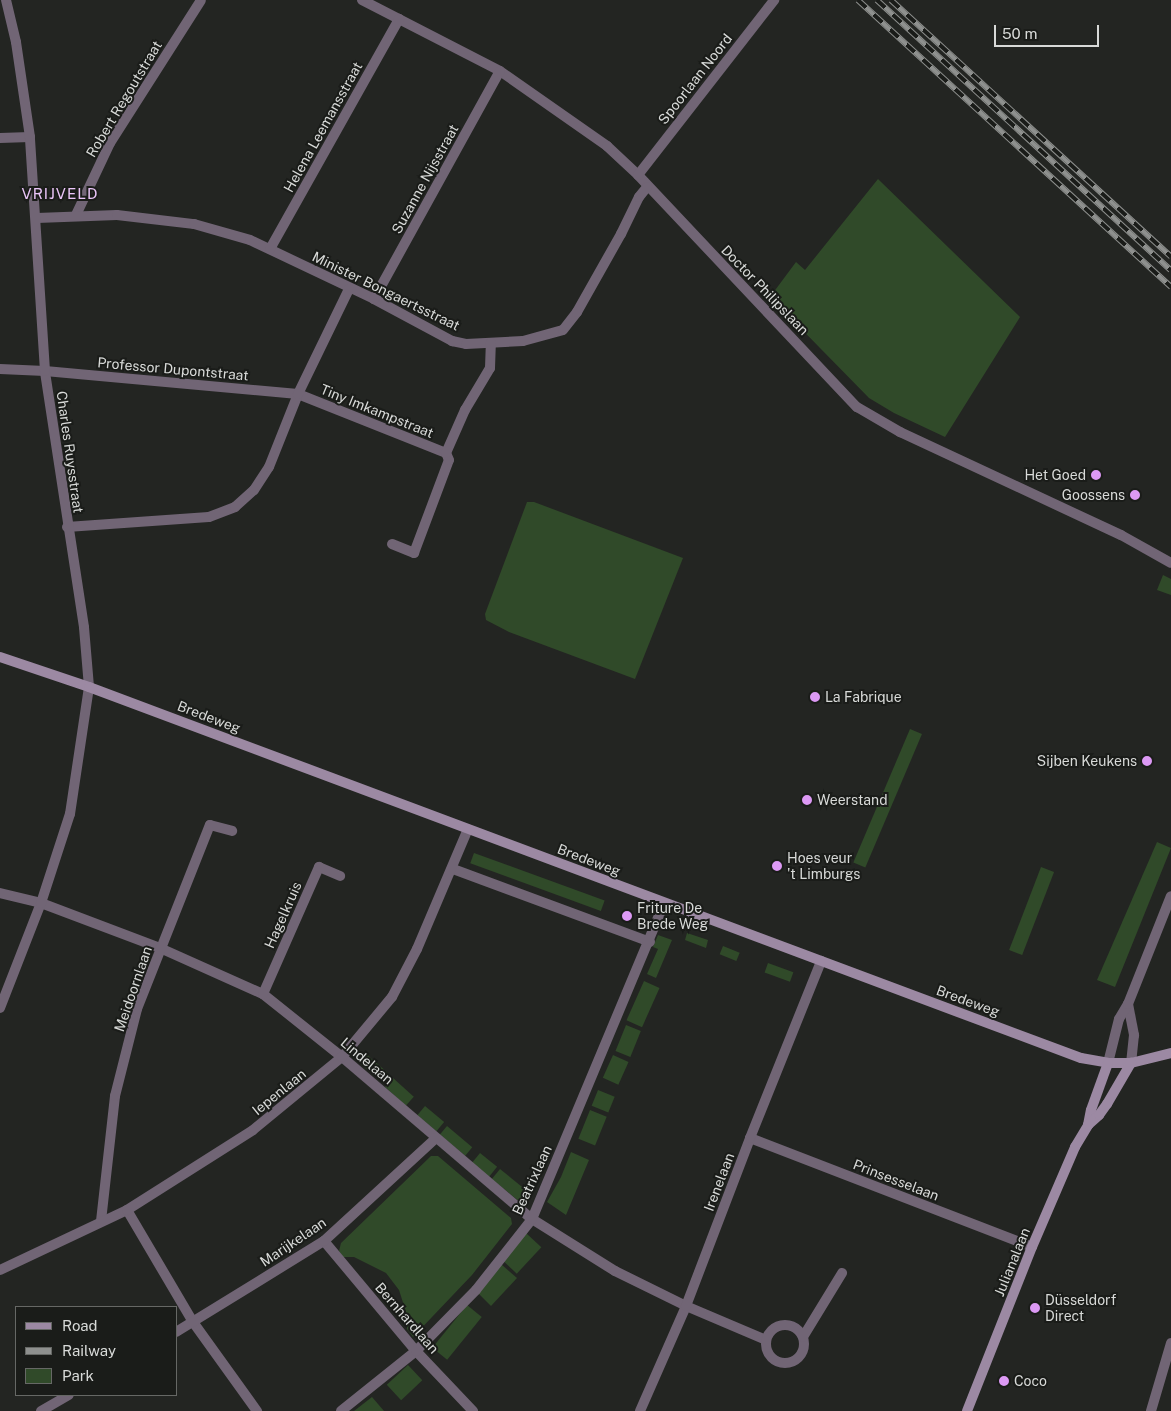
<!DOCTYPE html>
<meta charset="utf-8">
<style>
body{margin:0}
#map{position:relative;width:1171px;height:1411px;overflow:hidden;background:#232522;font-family:"Public Sans",sans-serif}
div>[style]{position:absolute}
.green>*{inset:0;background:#304a29;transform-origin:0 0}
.street>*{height:10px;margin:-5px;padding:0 5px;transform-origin:5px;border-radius:5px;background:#716575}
.street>.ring{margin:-5px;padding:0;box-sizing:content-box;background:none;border:10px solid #716575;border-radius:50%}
.secondary>*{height:10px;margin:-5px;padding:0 5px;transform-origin:5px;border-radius:5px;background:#9c89a3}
.rail>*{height:5.5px;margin-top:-2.75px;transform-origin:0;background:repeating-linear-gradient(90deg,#1a1c19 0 11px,#8e908e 0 22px);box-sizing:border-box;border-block:1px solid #8e908e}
.dots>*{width:14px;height:14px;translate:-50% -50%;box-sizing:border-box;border:2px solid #1a1c19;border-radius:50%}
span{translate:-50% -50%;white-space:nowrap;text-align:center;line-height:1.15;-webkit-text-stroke:4px #1a1c19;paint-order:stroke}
.street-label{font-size:14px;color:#d8dad8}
.poi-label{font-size:14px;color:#d8dad8}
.right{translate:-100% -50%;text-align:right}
.left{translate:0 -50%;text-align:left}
.neighbourhood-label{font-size:15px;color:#ebc6f9;letter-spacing:1px}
.legend{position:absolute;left:15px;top:1306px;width:162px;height:90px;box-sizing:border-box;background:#1a1c19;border:1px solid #666865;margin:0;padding:6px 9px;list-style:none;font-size:15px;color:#d8dad8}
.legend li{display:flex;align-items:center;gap:10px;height:25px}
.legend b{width:25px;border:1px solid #666865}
.scale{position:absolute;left:994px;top:25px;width:105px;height:22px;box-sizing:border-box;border:2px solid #d8dad8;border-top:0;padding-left:6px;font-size:15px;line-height:18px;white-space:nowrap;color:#d8dad8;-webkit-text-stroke:4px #1a1c19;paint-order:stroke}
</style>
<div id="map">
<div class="green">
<i style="clip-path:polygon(878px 179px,1020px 317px,945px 437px,894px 413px,869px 398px,770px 297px,796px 262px,805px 270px)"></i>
<i style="clip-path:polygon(527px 502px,534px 502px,683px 558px,635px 679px,509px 632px,486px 620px,485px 614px)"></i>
<i style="clip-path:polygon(1163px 575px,1171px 579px,1171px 595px,1157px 590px)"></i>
<i style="left:910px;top:729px;width:13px;height:145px;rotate:23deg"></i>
<i style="clip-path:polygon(1157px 842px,1171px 848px,1115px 987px,1097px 980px)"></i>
<i style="left:474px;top:853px;width:139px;height:11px;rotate:20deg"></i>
<i style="left:1041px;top:867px;width:14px;height:89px;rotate:21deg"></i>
<i style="clip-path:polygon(687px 933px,708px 940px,706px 948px,685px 940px)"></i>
<i style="clip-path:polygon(658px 935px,672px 940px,656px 978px,647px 974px,658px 949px,653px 947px)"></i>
<i style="left:723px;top:946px;width:18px;height:9px;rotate:22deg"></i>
<i style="left:768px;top:963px;width:27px;height:10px;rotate:20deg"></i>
<i style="left:644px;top:981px;width:17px;height:43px;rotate:24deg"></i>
<i style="left:626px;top:1025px;width:16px;height:28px;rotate:22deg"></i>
<i style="left:365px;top:1053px;width:33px;height:11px;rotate:41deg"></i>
<i style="left:613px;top:1055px;width:17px;height:25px;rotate:24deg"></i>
<i style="left:393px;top:1078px;width:28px;height:12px;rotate:42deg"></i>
<i style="left:598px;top:1090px;width:18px;height:17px;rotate:22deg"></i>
<i style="left:425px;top:1106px;width:25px;height:12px;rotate:40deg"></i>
<i style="left:590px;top:1110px;width:18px;height:31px;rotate:22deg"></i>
<i style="left:447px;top:1126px;width:33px;height:11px;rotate:40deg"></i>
<i style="clip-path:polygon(571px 1152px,589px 1160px,566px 1215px,547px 1202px,561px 1177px)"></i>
<i style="left:480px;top:1153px;width:22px;height:13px;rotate:39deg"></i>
<i style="clip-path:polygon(431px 1156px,438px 1156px,511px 1218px,512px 1224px,472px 1275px,413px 1337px,407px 1329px,406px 1312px,399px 1290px,386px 1273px,354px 1257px,343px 1257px,339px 1251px,341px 1243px)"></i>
<i style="left:500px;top:1169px;width:38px;height:13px;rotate:39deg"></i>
<i style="left:526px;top:1233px;width:21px;height:36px;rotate:43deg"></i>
<i style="clip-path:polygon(501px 1264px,517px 1278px,491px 1306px,478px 1293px)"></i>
<i style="left:467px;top:1305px;width:19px;height:55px;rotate:39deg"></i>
<i style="left:408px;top:1365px;width:21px;height:29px;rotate:47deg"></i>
<i style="clip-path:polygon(372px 1397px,384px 1411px,354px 1411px)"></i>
</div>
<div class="street">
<i style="left:362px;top:0;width:155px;rotate:27.2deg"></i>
<i style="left:500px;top:71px;width:131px;rotate:35deg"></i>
<i style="left:607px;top:146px;width:42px;rotate:43.1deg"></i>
<i style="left:638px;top:175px;width:319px;rotate:46.7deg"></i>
<i style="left:857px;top:407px;width:50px;rotate:30.2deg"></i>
<i style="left:900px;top:432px;width:244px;rotate:25deg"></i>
<i style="left:1121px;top:535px;width:57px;rotate:29.2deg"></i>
<i style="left:0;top:138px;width:30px;rotate:-2deg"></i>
<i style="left:638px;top:175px;width:222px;rotate:-52.1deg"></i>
<i style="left:76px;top:215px;width:80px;rotate:-64.7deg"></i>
<i style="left:110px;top:143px;width:169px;rotate:-57.5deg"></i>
<i style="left:37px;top:218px;width:80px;rotate:-2.1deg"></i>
<i style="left:117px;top:215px;width:78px;rotate:6.7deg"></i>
<i style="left:194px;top:224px;width:58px;rotate:15.9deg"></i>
<i style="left:250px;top:240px;width:137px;rotate:25.4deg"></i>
<i style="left:374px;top:299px;width:89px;rotate:28.3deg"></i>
<i style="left:452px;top:341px;width:14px;rotate:12deg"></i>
<i style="left:466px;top:344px;width:57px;rotate:-3deg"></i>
<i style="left:523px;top:341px;width:41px;rotate:-15.4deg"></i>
<i style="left:563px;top:330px;width:23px;rotate:-52deg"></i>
<i style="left:577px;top:312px;width:90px;rotate:-60.6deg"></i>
<i style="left:621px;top:234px;width:41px;rotate:-64.1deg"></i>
<i style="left:639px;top:197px;width:13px;rotate:-51deg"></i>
<i style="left:270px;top:249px;width:264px;rotate:-60.7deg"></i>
<i style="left:374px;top:299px;width:260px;rotate:-61.1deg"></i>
<i style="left:0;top:369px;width:45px;rotate:2.5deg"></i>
<i style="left:45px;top:371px;width:254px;rotate:5.2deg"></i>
<i style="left:298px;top:394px;width:159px;rotate:21.7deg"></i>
<i style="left:67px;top:527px;width:142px;rotate:-4deg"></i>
<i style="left:209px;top:517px;width:28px;rotate:-21deg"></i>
<i style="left:235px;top:507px;width:25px;rotate:-42deg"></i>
<i style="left:254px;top:490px;width:27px;rotate:-57deg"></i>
<i style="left:269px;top:467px;width:79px;rotate:-68.3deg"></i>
<i style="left:298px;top:394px;width:117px;rotate:-64.1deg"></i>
<i style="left:392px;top:544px;width:24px;rotate:22deg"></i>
<i style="left:414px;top:553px;width:99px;rotate:-69.4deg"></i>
<i style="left:449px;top:460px;width:8px;rotate:-113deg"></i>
<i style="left:446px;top:453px;width:47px;rotate:-66.2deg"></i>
<i style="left:465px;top:410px;width:49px;rotate:-59.2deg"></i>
<i style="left:490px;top:368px;width:25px;rotate:-88deg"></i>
<i style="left:453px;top:869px;width:210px;rotate:20.3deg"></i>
<i style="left:0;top:893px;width:42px;rotate:13.7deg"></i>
<i style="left:41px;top:903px;width:127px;rotate:20.7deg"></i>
<i style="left:160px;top:948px;width:113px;rotate:24.1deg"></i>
<i style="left:263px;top:994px;width:101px;rotate:38.6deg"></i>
<i style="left:342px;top:1057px;width:250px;rotate:40.5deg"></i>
<i style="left:532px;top:1219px;width:98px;rotate:32.1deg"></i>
<i style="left:615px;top:1271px;width:79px;rotate:26.2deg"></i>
<i style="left:686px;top:1306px;width:87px;rotate:23deg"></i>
<i style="left:263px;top:994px;width:139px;rotate:-66.2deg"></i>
<i style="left:319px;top:867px;width:23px;rotate:23deg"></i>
<i style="left:1128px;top:1004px;width:32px;rotate:79deg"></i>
<i style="left:1134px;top:1035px;width:28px;rotate:96deg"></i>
<i style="left:0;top:1008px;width:113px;rotate:-68.7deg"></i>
<i style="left:41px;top:903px;width:94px;rotate:-72deg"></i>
<i style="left:70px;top:814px;width:128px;rotate:-81.5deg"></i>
<i style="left:89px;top:687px;width:60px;rotate:-94.8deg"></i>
<i style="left:84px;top:627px;width:259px;rotate:-98.7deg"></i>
<i style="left:45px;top:371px;width:234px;rotate:-93.7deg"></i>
<i style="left:30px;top:137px;width:96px;rotate:-98.4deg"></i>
<i style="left:16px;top:42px;width:43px;rotate:-103.4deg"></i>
<i style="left:1108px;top:1063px;width:45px;rotate:-76deg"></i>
<i style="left:1119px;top:1019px;width:17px;rotate:-59deg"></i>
<i style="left:1128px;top:1004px;width:116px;rotate:-68.3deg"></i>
<i style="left:750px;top:1138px;width:302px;rotate:21.1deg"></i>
<i style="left:127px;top:1210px;width:130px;rotate:59.5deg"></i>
<i style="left:193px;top:1322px;width:110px;rotate:54.3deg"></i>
<i style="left:101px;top:1221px;width:126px;rotate:-83.6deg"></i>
<i style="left:115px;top:1096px;width:90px;rotate:-75.8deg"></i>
<i style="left:137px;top:1009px;width:198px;rotate:-68.4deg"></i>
<i style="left:210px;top:825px;width:23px;rotate:15deg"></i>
<i style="left:324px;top:1241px;width:143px;rotate:50.1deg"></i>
<i style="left:416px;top:1351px;width:83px;rotate:46.5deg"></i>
<i style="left:0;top:1270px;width:140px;rotate:-25.3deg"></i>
<i style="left:127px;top:1210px;width:149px;rotate:-32.4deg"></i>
<i style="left:253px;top:1130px;width:115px;rotate:-39.4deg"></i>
<i style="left:342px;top:1057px;width:78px;rotate:-50.2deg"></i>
<i style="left:392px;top:997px;width:54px;rotate:-62.5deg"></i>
<i style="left:417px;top:949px;width:130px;rotate:-67deg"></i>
<i class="ring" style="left:766px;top:1325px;width:28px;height:28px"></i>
<i style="left:176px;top:1332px;width:174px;rotate:-31.6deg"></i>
<i style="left:324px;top:1241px;width:152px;rotate:-42.6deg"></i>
<i style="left:803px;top:1337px;width:75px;rotate:-58.6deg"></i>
<i style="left:41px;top:1411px;width:32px;rotate:-30deg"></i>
<i style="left:341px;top:1411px;width:96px;rotate:-38.7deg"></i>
<i style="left:416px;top:1351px;width:86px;rotate:-45.5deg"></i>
<i style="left:476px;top:1290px;width:90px;rotate:-51.7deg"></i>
<i style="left:532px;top:1219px;width:342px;rotate:-67.3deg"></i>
<i style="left:640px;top:1411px;width:115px;rotate:-66.3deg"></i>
<i style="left:686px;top:1306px;width:180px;rotate:-69.1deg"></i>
<i style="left:750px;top:1138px;width:191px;rotate:-68.1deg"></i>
<i style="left:1151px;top:1411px;width:71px;rotate:-73.6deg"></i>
</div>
<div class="secondary">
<i style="left:0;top:657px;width:94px;rotate:18.6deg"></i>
<i style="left:89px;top:687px;width:1059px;rotate:20.51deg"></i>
<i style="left:1081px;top:1058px;width:27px;rotate:10deg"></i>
<i style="left:1108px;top:1063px;width:23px"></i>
<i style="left:1131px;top:1063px;width:41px;rotate:-14deg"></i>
<i style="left:1088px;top:1125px;width:15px;rotate:-79deg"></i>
<i style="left:1091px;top:1110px;width:50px;rotate:-70.1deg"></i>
<i style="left:967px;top:1411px;width:176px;rotate:-68.4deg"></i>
<i style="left:1032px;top:1247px;width:109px;rotate:-66.7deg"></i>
<i style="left:1075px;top:1147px;width:26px;rotate:-59deg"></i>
<i style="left:1088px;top:1125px;width:15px;rotate:-42deg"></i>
<i style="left:1099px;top:1115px;width:14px;rotate:-54deg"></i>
<i style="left:1107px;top:1104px;width:48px;rotate:-59.7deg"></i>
</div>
<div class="rail">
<i style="left:858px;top:0;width:425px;rotate:42.5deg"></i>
<i style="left:877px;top:0;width:399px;rotate:42.6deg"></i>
<i style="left:891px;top:0;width:380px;rotate:42.5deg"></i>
</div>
<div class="dots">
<i style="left:1096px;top:475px;background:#dc99f4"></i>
<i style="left:1135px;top:495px;background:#dc99f4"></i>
<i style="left:815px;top:697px;background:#dc99f4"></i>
<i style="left:1147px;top:761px;background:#dc99f4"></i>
<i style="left:807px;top:800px;background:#dc99f4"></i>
<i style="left:777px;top:866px;background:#dc99f4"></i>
<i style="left:627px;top:916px;background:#dc99f4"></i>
<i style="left:1035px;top:1308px;background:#dc99f4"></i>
<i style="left:1004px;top:1381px;background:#dc99f4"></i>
</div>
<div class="street-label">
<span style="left:695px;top:79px;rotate:-52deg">Spoorlaan Noord</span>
<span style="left:124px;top:99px;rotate:-59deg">Robert Regoutstraat</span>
<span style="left:323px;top:127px;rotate:-61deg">Helena Leemansstraat</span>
<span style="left:425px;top:179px;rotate:-61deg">Suzanne Nijsstraat</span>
<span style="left:765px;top:290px;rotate:46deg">Doctor Philipslaan</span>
<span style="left:386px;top:291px;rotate:26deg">Minister Bongaertsstraat</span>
<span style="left:173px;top:369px;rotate:5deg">Professor Dupontstraat</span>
<span style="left:377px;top:411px;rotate:22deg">Tiny Imkampstraat</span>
<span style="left:70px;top:452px;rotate:82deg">Charles Ruysstraat</span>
<span style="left:209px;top:717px;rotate:21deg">Bredeweg</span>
<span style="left:589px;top:860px;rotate:21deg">Bredeweg</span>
<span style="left:283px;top:915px;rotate:-66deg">Hagelkruis</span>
<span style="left:133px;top:989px;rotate:-71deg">Meidoornlaan</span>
<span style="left:968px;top:1001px;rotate:20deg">Bredeweg</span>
<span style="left:367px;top:1061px;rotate:40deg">Lindelaan</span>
<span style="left:279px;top:1092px;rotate:-39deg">Iepenlaan</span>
<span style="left:532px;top:1180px;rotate:-65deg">Beatrixlaan</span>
<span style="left:896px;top:1180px;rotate:21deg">Prinsesselaan</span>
<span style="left:719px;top:1182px;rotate:-69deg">Irenelaan</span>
<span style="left:293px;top:1242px;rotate:-34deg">Marijkelaan</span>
<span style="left:1012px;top:1262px;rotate:-68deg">Julianalaan</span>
<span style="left:407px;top:1318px;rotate:49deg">Bernhardlaan</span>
</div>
<div class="poi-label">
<span class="right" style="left:1086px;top:475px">Het Goed</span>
<span class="right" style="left:1125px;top:495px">Goossens</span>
<span class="left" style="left:825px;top:697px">La Fabrique</span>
<span class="right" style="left:1137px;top:761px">Sijben Keukens</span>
<span class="left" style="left:817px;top:800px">Weerstand</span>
<span class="left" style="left:787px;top:866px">Hoes veur<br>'t Limburgs</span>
<span class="left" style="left:637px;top:916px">Friture De<br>Brede Weg</span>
<span class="left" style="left:1045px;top:1308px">Düsseldorf<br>Direct</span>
<span class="left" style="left:1014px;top:1381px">Coco</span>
</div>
<div class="neighbourhood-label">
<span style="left:60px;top:194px">VRIJVELD</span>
</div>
<ul class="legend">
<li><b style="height:6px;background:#9c89a3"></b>Road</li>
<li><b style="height:6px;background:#8e908e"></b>Railway</li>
<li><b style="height:14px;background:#304a29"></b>Park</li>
</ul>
<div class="scale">50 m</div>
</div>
